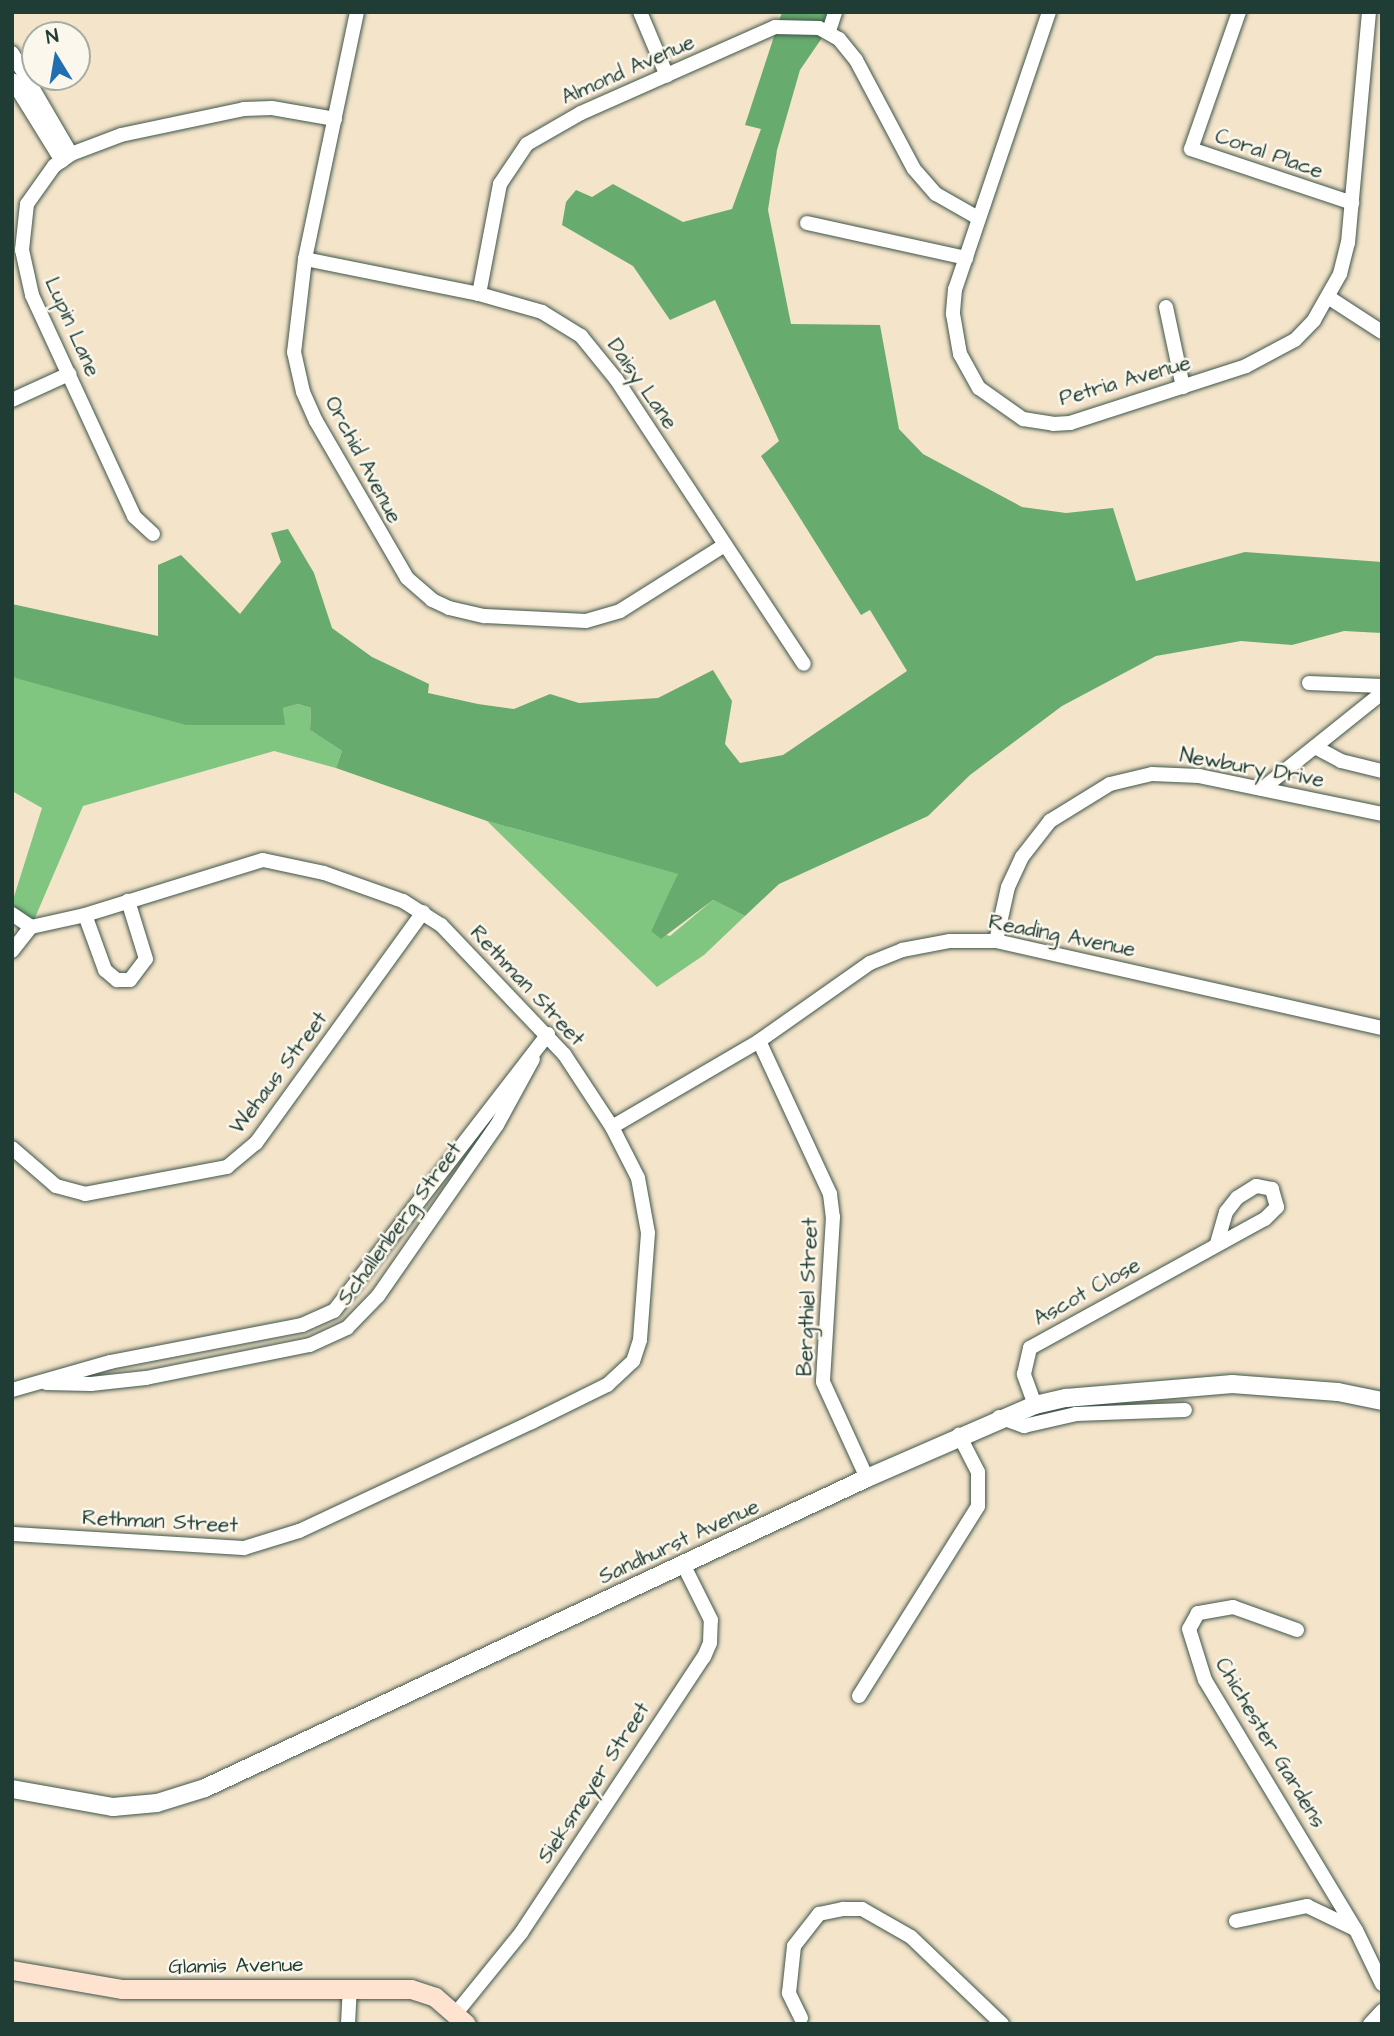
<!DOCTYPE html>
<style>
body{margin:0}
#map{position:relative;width:1394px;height:2036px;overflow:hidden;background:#f4e4ca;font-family:"Architects Daughter",sans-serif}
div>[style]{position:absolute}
.green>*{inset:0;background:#80c681}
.forest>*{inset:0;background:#68ab6f}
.roads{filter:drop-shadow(0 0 2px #3f564a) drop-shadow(0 0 2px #3f564a)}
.minor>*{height:14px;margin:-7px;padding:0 7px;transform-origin:7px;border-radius:7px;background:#fff}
.tertiary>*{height:18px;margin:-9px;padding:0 9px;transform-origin:9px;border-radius:9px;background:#fff}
.secondary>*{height:19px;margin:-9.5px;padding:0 9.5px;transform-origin:9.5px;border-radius:9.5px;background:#fee3d1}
span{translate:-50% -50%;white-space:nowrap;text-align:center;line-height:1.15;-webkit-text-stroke:5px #fbf7ec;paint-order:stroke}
.street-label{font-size:21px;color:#1f3d34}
.frame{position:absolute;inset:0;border:14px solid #1f3d34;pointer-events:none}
.north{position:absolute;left:21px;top:21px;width:70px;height:70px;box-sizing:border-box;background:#fbf7ec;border:2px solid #a3ada2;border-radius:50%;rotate:349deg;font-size:19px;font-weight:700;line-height:28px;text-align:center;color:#1f3d34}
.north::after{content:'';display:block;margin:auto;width:24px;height:32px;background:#1f6fb2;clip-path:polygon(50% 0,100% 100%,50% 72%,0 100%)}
</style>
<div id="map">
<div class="green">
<i style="clip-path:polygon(12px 677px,284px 725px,283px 708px,298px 704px,311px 708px,310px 730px,342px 751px,336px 768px,274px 751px,83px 806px,31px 927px,12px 915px,12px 903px,42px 808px,12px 791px)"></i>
<i style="clip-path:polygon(487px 821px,679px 874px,651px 931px,670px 936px,713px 900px,745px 916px,704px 955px,657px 987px)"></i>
</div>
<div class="forest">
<i style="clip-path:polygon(782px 12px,832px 12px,826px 32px,800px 70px,777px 150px,768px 210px,791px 324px,880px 325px,899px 429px,923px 454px,1022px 507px,1066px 513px,1113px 508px,1136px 581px,1245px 552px,1382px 562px,1382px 633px,1344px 631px,1292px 645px,1241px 641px,1156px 656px,1062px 706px,970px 775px,928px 816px,779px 884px,745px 916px,713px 900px,661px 939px,651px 931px,678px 874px,487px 821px,336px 768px,342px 751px,310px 730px,311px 708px,298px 704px,283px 708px,285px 725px,186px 725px,12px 677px,12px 604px,158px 636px,158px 565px,181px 555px,240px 614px,281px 562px,271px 533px,288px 529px,314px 573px,332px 628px,372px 657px,429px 684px,428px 693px,478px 704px,514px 709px,550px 694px,579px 703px,658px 698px,713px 670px,732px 701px,725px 744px,740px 763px,783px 755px,907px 671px,870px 610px,861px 615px,761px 456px,779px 441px,715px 300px,670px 320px,633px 266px,562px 225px,566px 202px,576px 190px,592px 197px,613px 184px,683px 222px,732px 209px,761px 129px,745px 125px)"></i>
</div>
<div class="roads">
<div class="minor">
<i style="left:357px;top:12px;width:252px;rotate:101.9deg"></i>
<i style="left:305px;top:259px;width:94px;rotate:96.7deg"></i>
<i style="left:294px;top:352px;width:41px;rotate:77.3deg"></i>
<i style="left:303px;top:392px;width:32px;rotate:66deg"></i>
<i style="left:316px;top:421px;width:181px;rotate:59.9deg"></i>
<i style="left:407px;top:578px;width:33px;rotate:41deg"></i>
<i style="left:432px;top:600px;width:19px;rotate:25deg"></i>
<i style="left:449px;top:608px;width:37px;rotate:13deg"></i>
<i style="left:485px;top:616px;width:101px;rotate:2.8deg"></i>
<i style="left:586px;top:621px;width:35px;rotate:-16deg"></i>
<i style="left:620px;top:611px;width:124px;rotate:-32.2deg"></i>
<i style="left:640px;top:12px;width:69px;rotate:67.1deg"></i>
<i style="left:1049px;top:12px;width:293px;rotate:108.7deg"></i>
<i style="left:955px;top:289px;width:25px;rotate:95deg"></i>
<i style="left:953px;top:314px;width:41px;rotate:80.1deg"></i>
<i style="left:960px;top:354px;width:39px;rotate:61deg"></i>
<i style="left:979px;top:388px;width:54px;rotate:35.2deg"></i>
<i style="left:1023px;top:419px;width:30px;rotate:9deg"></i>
<i style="left:1053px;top:424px;width:17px;rotate:-3deg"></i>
<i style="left:1070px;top:423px;width:185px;rotate:-17.9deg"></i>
<i style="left:1246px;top:366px;width:55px;rotate:-28deg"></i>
<i style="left:1295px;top:340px;width:28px;rotate:-46deg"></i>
<i style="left:1314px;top:320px;width:53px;rotate:-60.5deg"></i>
<i style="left:1340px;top:274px;width:32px;rotate:-76deg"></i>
<i style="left:1348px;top:243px;width:232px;rotate:-84.8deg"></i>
<i style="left:1239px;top:12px;width:145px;rotate:109.3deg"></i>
<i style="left:1191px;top:149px;width:170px;rotate:18.5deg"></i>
<i style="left:829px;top:31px;width:20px;rotate:-72deg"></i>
<i style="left:12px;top:53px;width:117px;rotate:59.7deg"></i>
<i style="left:12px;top:80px;width:95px;rotate:58.3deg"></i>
<i style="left:807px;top:223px;width:163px;rotate:12.4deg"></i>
<i style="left:305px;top:259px;width:177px;rotate:11.4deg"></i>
<i style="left:479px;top:294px;width:66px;rotate:15.9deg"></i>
<i style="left:542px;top:312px;width:46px;rotate:31.6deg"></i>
<i style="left:581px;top:336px;width:55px;rotate:50.9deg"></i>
<i style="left:616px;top:379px;width:341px;rotate:56.6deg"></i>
<i style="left:479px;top:294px;width:112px;rotate:-79.2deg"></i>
<i style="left:500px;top:184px;width:48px;rotate:-56deg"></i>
<i style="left:527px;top:144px;width:62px;rotate:-29.9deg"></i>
<i style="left:581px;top:113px;width:212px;rotate:-23.9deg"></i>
<i style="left:775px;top:27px;width:44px;rotate:1.3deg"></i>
<i style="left:819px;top:28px;width:23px;rotate:29deg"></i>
<i style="left:839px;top:39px;width:27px;rotate:51deg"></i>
<i style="left:856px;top:60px;width:123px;rotate:62deg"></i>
<i style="left:914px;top:169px;width:33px;rotate:49deg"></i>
<i style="left:936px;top:194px;width:48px;rotate:29.7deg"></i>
<i style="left:1328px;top:297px;width:64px;rotate:32.9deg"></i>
<i style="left:1166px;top:307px;width:82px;rotate:78deg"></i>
<i style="left:12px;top:400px;width:63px;rotate:-24.5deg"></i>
<i style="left:153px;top:534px;width:26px;rotate:-137deg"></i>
<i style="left:134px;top:516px;width:243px;rotate:-114.8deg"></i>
<i style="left:32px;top:295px;width:46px;rotate:-102.5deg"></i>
<i style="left:22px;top:250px;width:46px;rotate:-83.8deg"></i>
<i style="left:27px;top:204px;width:47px;rotate:-54.6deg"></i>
<i style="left:54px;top:166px;width:21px;rotate:-35deg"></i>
<i style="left:71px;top:154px;width:53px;rotate:-20.8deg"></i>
<i style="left:121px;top:135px;width:126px;rotate:-11.9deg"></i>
<i style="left:244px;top:109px;width:28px;rotate:-2deg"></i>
<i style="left:272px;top:108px;width:64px;rotate:9.9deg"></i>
<i style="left:1309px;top:683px;width:73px;rotate:2.4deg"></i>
<i style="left:1315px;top:747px;width:30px;rotate:28deg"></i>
<i style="left:1341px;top:761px;width:42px;rotate:13.7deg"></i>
<i style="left:1262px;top:789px;width:154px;rotate:-38.7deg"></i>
<i style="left:12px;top:914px;width:23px;rotate:34deg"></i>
<i style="left:85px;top:915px;width:59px;rotate:70deg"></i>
<i style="left:105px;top:970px;width:16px;rotate:40deg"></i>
<i style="left:117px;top:980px;width:13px"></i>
<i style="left:130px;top:980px;width:26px;rotate:-53deg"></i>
<i style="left:146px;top:959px;width:61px;rotate:-107.2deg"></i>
<i style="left:996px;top:941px;width:55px;rotate:-77.5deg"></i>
<i style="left:1008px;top:887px;width:33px;rotate:-65deg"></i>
<i style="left:1022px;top:857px;width:46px;rotate:-52.1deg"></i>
<i style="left:1050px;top:821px;width:70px;rotate:-31.7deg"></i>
<i style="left:1110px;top:784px;width:43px;rotate:-13.4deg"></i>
<i style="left:1152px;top:774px;width:47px;rotate:2.4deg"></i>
<i style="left:1199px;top:776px;width:187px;rotate:11.7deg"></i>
<i style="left:12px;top:951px;width:31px;rotate:-52deg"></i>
<i style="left:31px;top:927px;width:55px;rotate:-12.5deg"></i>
<i style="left:85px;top:915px;width:186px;rotate:-17.2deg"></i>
<i style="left:263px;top:860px;width:62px;rotate:12deg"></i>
<i style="left:324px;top:873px;width:84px;rotate:19.5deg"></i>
<i style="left:403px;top:901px;width:45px;rotate:32.3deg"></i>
<i style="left:441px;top:925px;width:178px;rotate:46.4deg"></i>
<i style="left:564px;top:1054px;width:87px;rotate:56.7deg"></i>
<i style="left:612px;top:1127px;width:57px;rotate:63deg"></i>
<i style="left:638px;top:1178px;width:56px;rotate:79.7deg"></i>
<i style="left:648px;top:1233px;width:107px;rotate:94.3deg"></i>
<i style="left:640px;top:1340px;width:22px;rotate:108deg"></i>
<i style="left:633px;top:1361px;width:35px;rotate:137deg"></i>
<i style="left:607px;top:1385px;width:84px;rotate:153.7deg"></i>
<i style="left:532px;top:1422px;width:257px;rotate:154.9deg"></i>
<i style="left:299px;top:1531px;width:58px;rotate:162.8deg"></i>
<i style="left:244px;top:1548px;width:232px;rotate:-176.5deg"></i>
<i style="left:759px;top:1041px;width:169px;rotate:65.1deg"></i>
<i style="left:830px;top:1194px;width:23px;rotate:83deg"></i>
<i style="left:833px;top:1217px;width:165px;rotate:93.5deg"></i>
<i style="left:823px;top:1382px;width:106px;rotate:65.4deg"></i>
<i style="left:612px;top:1127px;width:170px;rotate:-30.3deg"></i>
<i style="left:759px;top:1041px;width:136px;rotate:-35.1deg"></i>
<i style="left:870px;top:963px;width:35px;rotate:-22deg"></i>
<i style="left:902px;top:950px;width:49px;rotate:-10.6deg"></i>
<i style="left:950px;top:941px;width:46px"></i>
<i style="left:996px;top:941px;width:396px;rotate:12.7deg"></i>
<i style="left:12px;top:1148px;width:58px;rotate:40.8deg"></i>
<i style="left:56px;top:1186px;width:30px;rotate:15deg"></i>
<i style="left:85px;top:1194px;width:145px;rotate:-10.8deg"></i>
<i style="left:227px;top:1167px;width:38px;rotate:-40deg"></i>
<i style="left:256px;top:1143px;width:285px;rotate:-54.1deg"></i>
<i style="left:46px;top:1383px;width:45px;rotate:1.3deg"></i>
<i style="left:91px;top:1384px;width:55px;rotate:-6.2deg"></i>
<i style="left:146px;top:1378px;width:167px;rotate:-11.4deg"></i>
<i style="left:310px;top:1345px;width:41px;rotate:-24.7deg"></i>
<i style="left:347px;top:1328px;width:45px;rotate:-45.9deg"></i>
<i style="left:378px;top:1296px;width:208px;rotate:-55.2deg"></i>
<i style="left:497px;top:1125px;width:75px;rotate:-61.4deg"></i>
<i style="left:12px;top:1390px;width:102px;rotate:-15.9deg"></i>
<i style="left:110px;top:1362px;width:196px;rotate:-10.9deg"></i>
<i style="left:302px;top:1325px;width:35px;rotate:-24deg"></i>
<i style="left:334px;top:1311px;width:350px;rotate:-52.3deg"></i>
<i style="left:1035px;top:1405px;width:33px;rotate:-110deg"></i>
<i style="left:1024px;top:1374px;width:27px;rotate:-77deg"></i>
<i style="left:1030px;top:1348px;width:268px;rotate:-28.8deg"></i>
<i style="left:1265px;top:1219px;width:17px;rotate:-45deg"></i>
<i style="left:1277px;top:1207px;width:19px;rotate:-106deg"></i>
<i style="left:1272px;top:1189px;width:16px;rotate:-169deg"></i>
<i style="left:1256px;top:1186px;width:22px;rotate:148deg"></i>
<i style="left:1237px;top:1198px;width:18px;rotate:128deg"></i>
<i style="left:1226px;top:1212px;width:33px;rotate:106deg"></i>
<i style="left:999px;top:1417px;width:27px;rotate:20deg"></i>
<i style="left:1024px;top:1426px;width:53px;rotate:-13deg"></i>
<i style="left:1076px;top:1414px;width:109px;rotate:-2.1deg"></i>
<i style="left:1297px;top:1630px;width:68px;rotate:-160.2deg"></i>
<i style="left:1233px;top:1607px;width:36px;rotate:170deg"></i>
<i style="left:1198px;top:1613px;width:18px;rotate:119deg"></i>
<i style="left:1189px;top:1629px;width:53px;rotate:72.6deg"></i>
<i style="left:1205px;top:1680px;width:292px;rotate:58.9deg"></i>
<i style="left:1356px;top:1930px;width:60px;rotate:64.3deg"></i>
<i style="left:859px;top:1696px;width:224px;rotate:-57.9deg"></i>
<i style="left:978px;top:1506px;width:34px;rotate:-90deg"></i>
<i style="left:978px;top:1472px;width:42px;rotate:-117.2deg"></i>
<i style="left:1236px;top:1921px;width:73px;rotate:-11.9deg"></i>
<i style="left:1307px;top:1906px;width:53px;rotate:25.6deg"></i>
<i style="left:457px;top:2012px;width:102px;rotate:-51deg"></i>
<i style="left:521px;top:1933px;width:331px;rotate:-56.5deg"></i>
<i style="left:704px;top:1657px;width:15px;rotate:-67deg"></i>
<i style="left:710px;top:1643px;width:23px;rotate:-88deg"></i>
<i style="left:711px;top:1620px;width:63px;rotate:-116.6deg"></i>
<i style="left:801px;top:2018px;width:28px;rotate:-116deg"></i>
<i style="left:789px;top:1993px;width:47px;rotate:-83.9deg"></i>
<i style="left:794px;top:1946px;width:41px;rotate:-52deg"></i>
<i style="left:819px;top:1914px;width:25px;rotate:-12deg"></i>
<i style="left:843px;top:1909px;width:19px"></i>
<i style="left:862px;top:1909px;width:56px;rotate:29.7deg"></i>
<i style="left:911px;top:1937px;width:126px;rotate:43.7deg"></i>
<i style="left:348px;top:2024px;width:37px;rotate:-87deg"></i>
<i style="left:1370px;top:2024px;width:18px;rotate:-47deg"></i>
</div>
<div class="tertiary">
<i style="left:12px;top:1789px;width:103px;rotate:10.1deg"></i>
<i style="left:113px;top:1807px;width:44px;rotate:-5.2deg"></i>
<i style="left:157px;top:1803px;width:50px;rotate:-17.4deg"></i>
<i style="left:205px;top:1788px;width:731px;rotate:-25.09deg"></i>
<i style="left:867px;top:1478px;width:183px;rotate:-23.5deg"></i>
<i style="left:1035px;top:1405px;width:32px;rotate:-13deg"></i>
<i style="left:1066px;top:1398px;width:167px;rotate:-4.8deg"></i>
<i style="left:1232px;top:1384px;width:106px;rotate:4.3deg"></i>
<i style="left:1338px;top:1392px;width:45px;rotate:11.6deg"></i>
</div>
<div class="secondary">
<i style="left:12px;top:1970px;width:112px;rotate:9.8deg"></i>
<i style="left:122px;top:1989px;width:289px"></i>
<i style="left:411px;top:1989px;width:25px;rotate:18deg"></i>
<i style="left:435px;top:1997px;width:41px;rotate:41.1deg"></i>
</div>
</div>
<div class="street-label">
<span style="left:628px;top:70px;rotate:-24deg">Almond Avenue</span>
<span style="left:1269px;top:154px;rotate:19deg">Coral Place</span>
<span style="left:72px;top:327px;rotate:66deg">Lupin Lane</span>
<span style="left:1125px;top:381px;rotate:-16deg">Petria Avenue</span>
<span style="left:642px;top:384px;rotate:55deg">Daisy Lane</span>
<span style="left:363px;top:460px;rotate:62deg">Orchid Avenue</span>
<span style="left:1252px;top:768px;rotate:10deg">Newbury Drive</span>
<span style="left:1062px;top:936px;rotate:11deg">Reading Avenue</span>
<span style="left:527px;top:986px;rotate:47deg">Rethman Street</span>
<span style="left:279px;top:1073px;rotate:-53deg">Wehaus Street</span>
<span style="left:400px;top:1224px;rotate:-54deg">Schallenberg Street</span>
<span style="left:1087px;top:1292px;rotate:-29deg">Ascot Close</span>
<span style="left:808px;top:1297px;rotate:-88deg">Bergthiel Street</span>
<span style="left:160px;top:1522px;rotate:3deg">Rethman Street</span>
<span style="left:679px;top:1542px;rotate:-25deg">Sandhurst Avenue</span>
<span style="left:1270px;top:1743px;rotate:59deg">Chichester Gardens</span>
<span style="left:594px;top:1783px;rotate:-57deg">Sieksmeyer Street</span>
<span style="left:236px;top:1966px;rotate:-1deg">Glamis Avenue</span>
</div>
<div class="frame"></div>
<div class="north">N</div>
</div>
